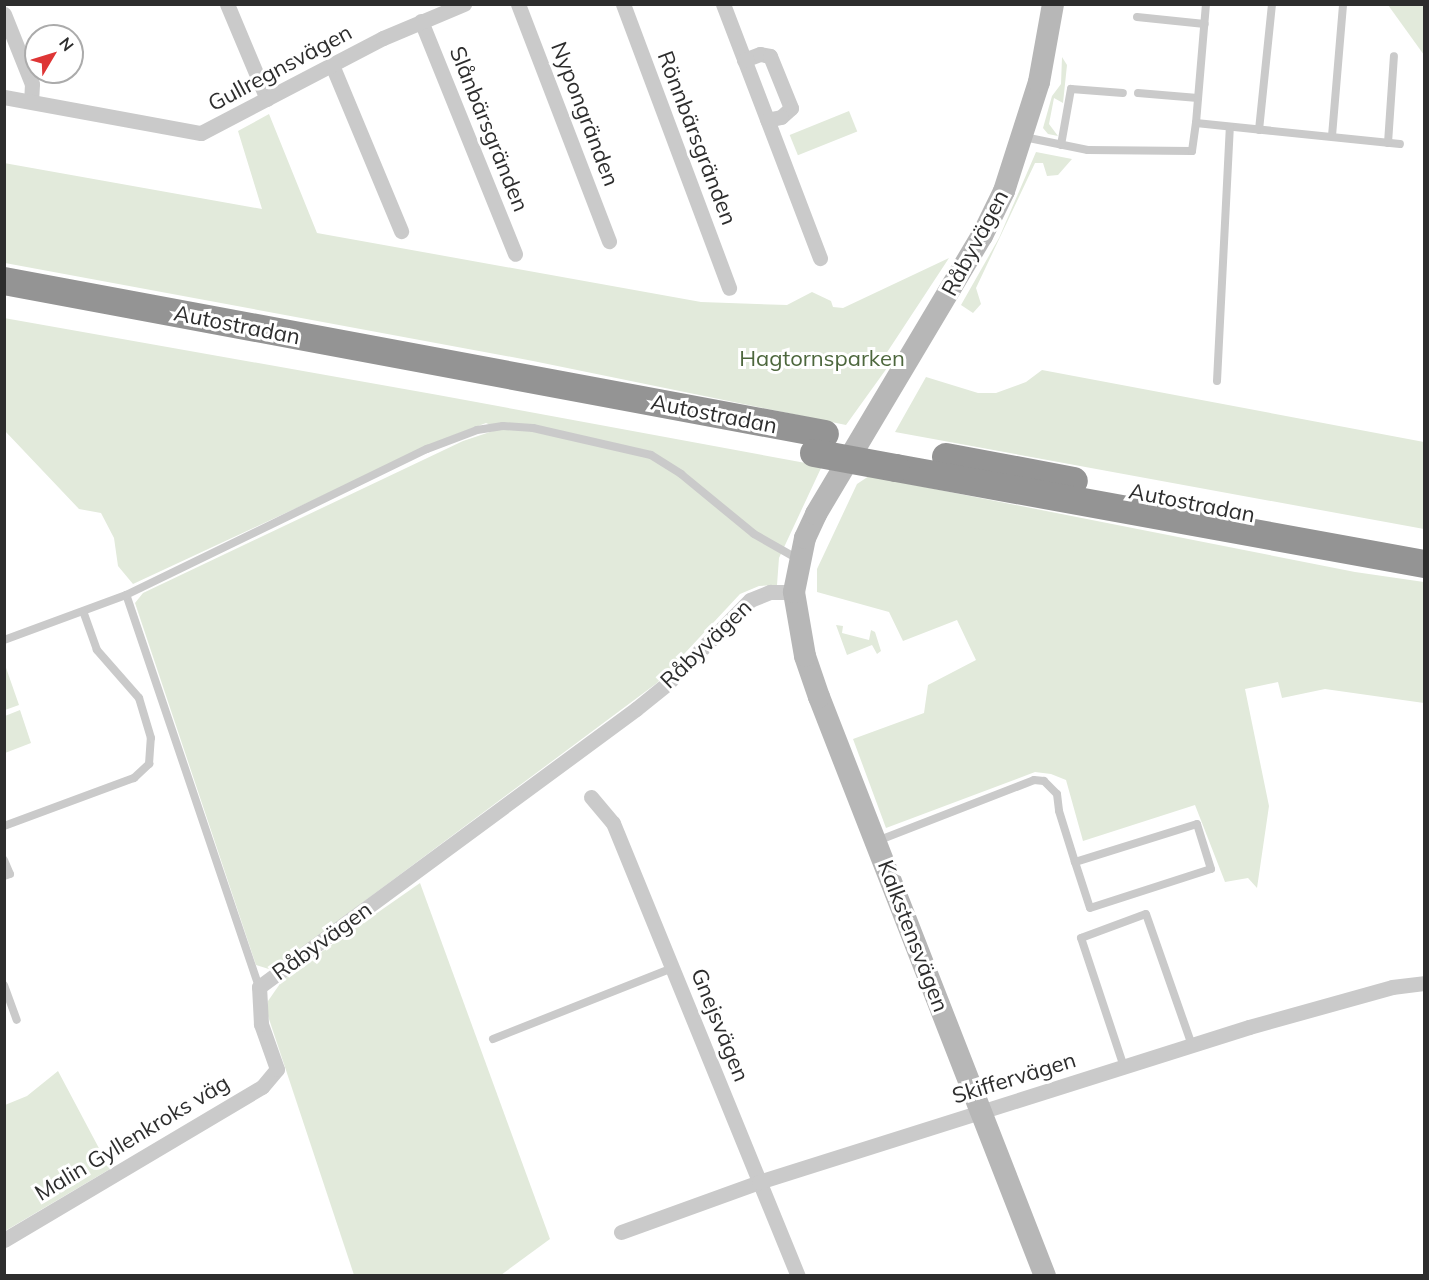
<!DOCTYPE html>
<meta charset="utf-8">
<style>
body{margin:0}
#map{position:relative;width:1429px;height:1280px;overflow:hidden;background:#fff;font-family:Mulish,sans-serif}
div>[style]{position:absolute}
.green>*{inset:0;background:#e2eadb;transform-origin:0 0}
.lane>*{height:8px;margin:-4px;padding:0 4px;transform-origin:4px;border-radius:4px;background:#cacaca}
.street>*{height:15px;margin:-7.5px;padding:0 7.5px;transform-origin:7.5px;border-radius:7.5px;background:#cacaca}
.secondary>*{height:22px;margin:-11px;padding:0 11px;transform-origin:11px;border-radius:11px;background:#b7b7b7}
.highway>*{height:28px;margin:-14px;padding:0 14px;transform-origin:14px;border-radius:14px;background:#949494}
.highway-bridge>*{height:28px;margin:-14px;padding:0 14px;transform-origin:14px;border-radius:14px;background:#949494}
span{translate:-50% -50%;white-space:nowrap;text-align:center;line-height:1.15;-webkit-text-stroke:6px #fff;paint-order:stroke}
.street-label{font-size:22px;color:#2d2d2d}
.park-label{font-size:22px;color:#4d673d}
.frame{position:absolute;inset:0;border:6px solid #2d2d2d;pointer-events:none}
.north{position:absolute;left:24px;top:24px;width:60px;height:60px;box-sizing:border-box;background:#fff;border:2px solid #ababab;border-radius:50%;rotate:52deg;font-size:16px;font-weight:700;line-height:24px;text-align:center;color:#2d2d2d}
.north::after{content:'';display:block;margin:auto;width:21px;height:27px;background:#de3535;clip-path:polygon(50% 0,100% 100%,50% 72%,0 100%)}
</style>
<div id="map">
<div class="green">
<i style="clip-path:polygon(1388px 5px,1424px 5px,1424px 55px)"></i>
<i style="clip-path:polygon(1062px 57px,1067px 65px,1063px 103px,1054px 98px,1049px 124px,1058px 136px,1048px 134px,1043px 128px,1052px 96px,1061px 84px)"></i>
<i style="left:849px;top:111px;width:22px;height:64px;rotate:68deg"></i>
<i style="clip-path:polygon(269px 114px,317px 233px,701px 302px,787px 305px,812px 292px,831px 301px,833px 307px,843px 308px,949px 258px,882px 360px,887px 360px,887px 368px,846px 425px,533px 361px,5px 263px,4px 163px,262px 209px,238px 131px)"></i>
<i style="clip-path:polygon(1036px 152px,1072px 159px,1058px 175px,1047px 176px,1043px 163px,1035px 163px,976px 288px,981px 304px,973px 313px,961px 305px,999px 238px)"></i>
<i style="clip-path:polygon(4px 318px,438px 395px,822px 466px,779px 558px,777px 585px,759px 586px,740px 594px,657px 683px,272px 970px,256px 965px,135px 603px,143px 593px,463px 441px,499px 429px,486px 423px,449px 437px,133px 584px,118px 566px,114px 538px,101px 513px,79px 509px,5px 431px)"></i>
<i style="clip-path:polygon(1042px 370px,1424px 442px,1424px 529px,895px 432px,926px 377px,978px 393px,996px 393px,1026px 382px)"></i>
<i style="clip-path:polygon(869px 476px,1355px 572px,1424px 582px,1424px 703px,1325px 689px,1282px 698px,1278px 682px,1245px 689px,1269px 806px,1257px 888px,1248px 878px,1225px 882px,1195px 805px,1083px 841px,1066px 780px,1051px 774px,1035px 772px,886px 828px,853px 739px,924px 713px,928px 685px,976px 660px,957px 620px,903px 641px,889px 612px,817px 592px,817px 569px,857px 484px)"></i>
<i style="clip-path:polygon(836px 625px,843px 626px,842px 633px,869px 640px,871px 630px,875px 632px,881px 651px,877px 654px,872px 645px,847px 655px)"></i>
<i style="clip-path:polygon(4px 662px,19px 705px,5px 710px,4px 710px)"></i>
<i style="clip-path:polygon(20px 710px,31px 743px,5px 753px,5px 716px)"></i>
<i style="clip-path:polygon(420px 883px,550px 1239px,501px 1275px,354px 1275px,268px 1016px,268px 1001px,284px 978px)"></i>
<i style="clip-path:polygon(58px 1071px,110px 1169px,5px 1231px,5px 1105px,27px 1096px)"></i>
</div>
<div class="lane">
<i style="left:1137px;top:17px;width:68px;rotate:5.9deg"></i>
<i style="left:1138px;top:93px;width:60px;rotate:4.8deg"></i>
<i style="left:1196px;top:123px;width:119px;rotate:-85.2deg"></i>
<i style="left:1259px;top:130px;width:127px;rotate:-84.1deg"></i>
<i style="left:1332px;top:136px;width:132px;rotate:-85.2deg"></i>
<i style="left:1024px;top:137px;width:65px;rotate:11.5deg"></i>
<i style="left:1088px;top:150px;width:104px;rotate:0.6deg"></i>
<i style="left:1192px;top:151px;width:28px;rotate:-82deg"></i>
<i style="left:1196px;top:123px;width:205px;rotate:5.9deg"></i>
<i style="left:1388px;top:143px;width:87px;rotate:-86.1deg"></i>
<i style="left:1061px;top:145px;width:57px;rotate:-79.9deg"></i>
<i style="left:1071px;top:89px;width:52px;rotate:4.4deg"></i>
<i style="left:1217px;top:381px;width:254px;rotate:-87.1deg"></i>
<i style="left:4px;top:640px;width:130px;rotate:-20.2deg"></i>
<i style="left:4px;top:826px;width:139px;rotate:-20.3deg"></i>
<i style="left:134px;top:778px;width:21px;rotate:-43deg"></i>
<i style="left:149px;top:764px;width:26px;rotate:-86deg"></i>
<i style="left:151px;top:738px;width:42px;rotate:-106.7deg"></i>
<i style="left:139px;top:698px;width:64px;rotate:-131.2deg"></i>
<i style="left:97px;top:650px;width:41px;rotate:-109.7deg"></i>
<i style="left:877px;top:841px;width:168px;rotate:-21.2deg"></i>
<i style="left:1034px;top:780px;width:10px;rotate:6deg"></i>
<i style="left:1044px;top:781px;width:18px;rotate:45deg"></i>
<i style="left:1057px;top:794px;width:17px;rotate:83deg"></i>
<i style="left:1059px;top:811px;width:53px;rotate:72.6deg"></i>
<i style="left:1075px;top:862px;width:48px;rotate:71.9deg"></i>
<i style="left:1090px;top:908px;width:127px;rotate:-17.9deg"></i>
<i style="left:1211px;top:869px;width:47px;rotate:-107.3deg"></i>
<i style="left:1197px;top:824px;width:128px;rotate:162.7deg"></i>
<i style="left:4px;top:860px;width:15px;rotate:67deg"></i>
<i style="left:10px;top:874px;width:6px;rotate:162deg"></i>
<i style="left:4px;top:985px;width:37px;rotate:70deg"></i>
<i style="left:259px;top:987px;width:414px;rotate:-108.7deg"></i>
<i style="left:126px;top:595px;width:335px;rotate:-25.9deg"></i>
<i style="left:427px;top:449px;width:53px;rotate:-20.8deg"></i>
<i style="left:477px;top:430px;width:26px;rotate:-9deg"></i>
<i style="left:503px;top:426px;width:30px;rotate:4deg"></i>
<i style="left:533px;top:428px;width:121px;rotate:12.9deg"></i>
<i style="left:651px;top:455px;width:36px;rotate:32deg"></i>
<i style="left:681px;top:474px;width:94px;rotate:39.4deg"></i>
<i style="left:754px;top:534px;width:51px;rotate:29.6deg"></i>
<i style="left:493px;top:1039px;width:193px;rotate:-21.6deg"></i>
<i style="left:1124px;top:1067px;width:136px;rotate:-108.4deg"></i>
<i style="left:1081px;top:938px;width:69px;rotate:-20.3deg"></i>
<i style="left:1146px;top:914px;width:139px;rotate:70.7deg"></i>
</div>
<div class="street">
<i style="left:227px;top:4px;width:103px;rotate:67.2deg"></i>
<i style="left:518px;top:4px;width:254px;rotate:69deg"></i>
<i style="left:623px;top:4px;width:303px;rotate:69.5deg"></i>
<i style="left:723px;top:4px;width:272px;rotate:69.1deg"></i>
<i style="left:4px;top:14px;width:75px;rotate:68.2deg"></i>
<i style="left:32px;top:84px;width:17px;rotate:93deg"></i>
<i style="left:421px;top:21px;width:251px;rotate:68deg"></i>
<i style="left:744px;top:60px;width:17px;rotate:-21deg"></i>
<i style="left:760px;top:54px;width:10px;rotate:11deg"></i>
<i style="left:770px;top:56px;width:56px;rotate:68deg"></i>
<i style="left:791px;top:108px;width:13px;rotate:138deg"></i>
<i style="left:781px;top:117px;width:14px;rotate:168deg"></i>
<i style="left:332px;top:65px;width:180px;rotate:67.4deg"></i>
<i style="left:4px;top:97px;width:200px;rotate:10.4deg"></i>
<i style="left:201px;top:133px;width:205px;rotate:-27.6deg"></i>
<i style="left:383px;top:38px;width:88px;rotate:-22.8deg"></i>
<i style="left:591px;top:797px;width:34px;rotate:50deg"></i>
<i style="left:613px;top:823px;width:489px;rotate:67.8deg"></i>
<i style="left:621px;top:1232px;width:147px;rotate:-19.9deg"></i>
<i style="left:759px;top:1182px;width:514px;rotate:-17.55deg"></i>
<i style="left:1249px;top:1027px;width:148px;rotate:-15.6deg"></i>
<i style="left:1392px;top:987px;width:32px;rotate:-7deg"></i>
<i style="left:4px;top:1240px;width:300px;rotate:-30.7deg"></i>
<i style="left:262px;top:1087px;width:23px;rotate:-50deg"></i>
<i style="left:277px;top:1069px;width:48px;rotate:-109.6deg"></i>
<i style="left:261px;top:1024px;width:37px;rotate:-93deg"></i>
<i style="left:259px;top:987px;width:468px;rotate:-36.4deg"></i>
<i style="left:636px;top:709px;width:40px;rotate:-39deg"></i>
<i style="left:667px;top:684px;width:118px;rotate:-45.3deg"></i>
<i style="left:750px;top:600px;width:22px;rotate:-22deg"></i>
<i style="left:770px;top:592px;width:24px"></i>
</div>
<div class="secondary">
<i style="left:1045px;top:1276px;width:622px;rotate:-111.32deg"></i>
<i style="left:819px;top:697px;width:43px;rotate:-108.9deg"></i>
<i style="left:805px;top:656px;width:65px;rotate:-99.8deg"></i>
<i style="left:794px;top:592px;width:55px;rotate:-78.5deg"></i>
<i style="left:805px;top:538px;width:26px;rotate:-65deg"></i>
<i style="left:816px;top:514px;width:324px;rotate:-59.2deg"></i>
<i style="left:982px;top:236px;width:50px;rotate:-63.9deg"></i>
<i style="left:1004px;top:191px;width:114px;rotate:-72.2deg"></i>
<i style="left:1039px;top:82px;width:79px;rotate:-79.8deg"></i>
</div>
<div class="highway">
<i style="left:4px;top:281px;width:835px;rotate:10.56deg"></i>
<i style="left:946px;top:457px;width:130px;rotate:10.6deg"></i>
<i style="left:896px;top:468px;width:537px;rotate:10.3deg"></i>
</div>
<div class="highway-bridge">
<i style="left:814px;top:453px;width:83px;rotate:10.4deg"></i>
</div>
<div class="street-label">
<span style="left:280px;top:68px;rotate:-28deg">Gullregnsvägen</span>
<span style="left:585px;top:114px;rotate:69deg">Nypongränden</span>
<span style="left:489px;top:129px;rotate:68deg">Slånbärsgränden</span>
<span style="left:697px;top:138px;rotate:69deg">Rönnbärsgränden</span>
<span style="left:975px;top:243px;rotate:-62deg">Råbyvägen</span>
<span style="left:237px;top:325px;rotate:11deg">Autostradan</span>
<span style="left:714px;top:414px;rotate:11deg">Autostradan</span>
<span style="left:1192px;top:503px;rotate:11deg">Autostradan</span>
<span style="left:706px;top:644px;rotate:-44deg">Råbyvägen</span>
<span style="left:913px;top:936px;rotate:69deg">Kalkstensvägen</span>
<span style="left:322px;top:941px;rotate:-36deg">Råbyvägen</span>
<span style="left:720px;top:1025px;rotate:68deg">Gnejsvägen</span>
<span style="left:1014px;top:1078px;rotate:-17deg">Skiffervägen</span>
<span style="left:132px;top:1138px;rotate:-31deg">Malin Gyllenkroks väg</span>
</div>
<div class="park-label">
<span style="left:822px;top:359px">Hagtornsparken</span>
</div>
<div class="frame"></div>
<div class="north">N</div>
</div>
